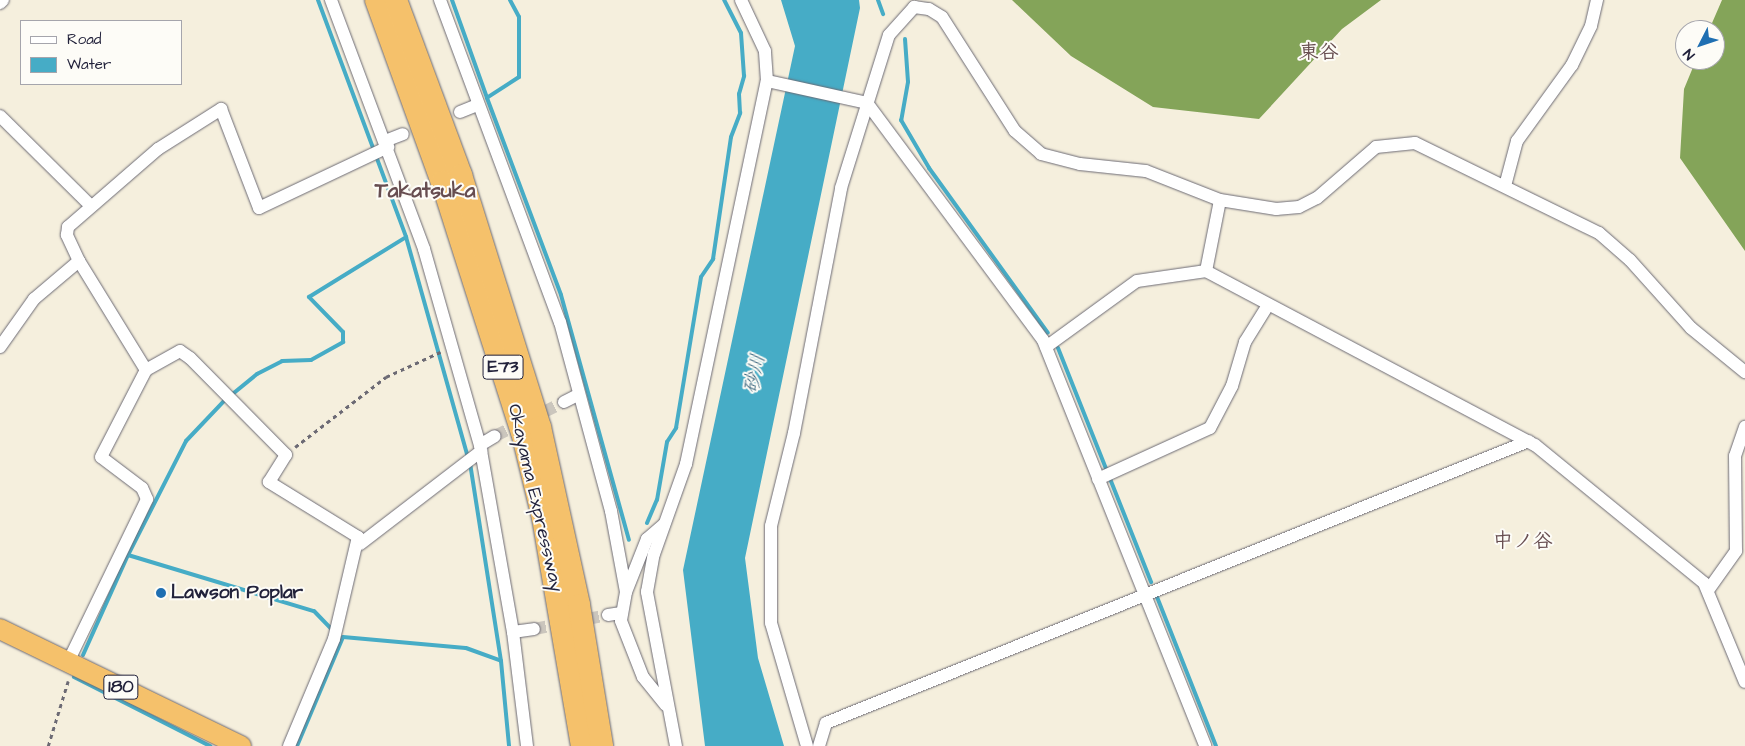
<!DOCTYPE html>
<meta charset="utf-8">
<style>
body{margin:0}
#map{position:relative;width:1745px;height:746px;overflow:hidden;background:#f5efdd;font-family:"Architects Daughter","Klee One",sans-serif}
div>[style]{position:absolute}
.forest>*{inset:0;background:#84a459}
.water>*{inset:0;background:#46acc6}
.stream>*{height:4px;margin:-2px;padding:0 2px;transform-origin:2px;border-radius:2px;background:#46acc6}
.minor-tunnel>*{height:12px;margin-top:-6px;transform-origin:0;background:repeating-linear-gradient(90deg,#cbc6bd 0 12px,transparent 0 18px)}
.path>*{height:2.5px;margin-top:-1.25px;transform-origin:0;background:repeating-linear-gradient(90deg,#6c6a74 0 4px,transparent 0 8px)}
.roads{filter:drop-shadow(0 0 1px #6c6a74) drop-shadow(0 0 1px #6c6a74)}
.minor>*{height:12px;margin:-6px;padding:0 6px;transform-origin:6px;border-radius:6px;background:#fff}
.trunk>*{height:20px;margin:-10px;padding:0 10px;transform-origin:10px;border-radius:10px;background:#f5c16b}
.motorway>*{height:22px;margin:-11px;padding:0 11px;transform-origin:11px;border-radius:11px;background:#f5c16b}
.dots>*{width:14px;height:14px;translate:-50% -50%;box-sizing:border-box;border:2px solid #fdfcf7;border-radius:50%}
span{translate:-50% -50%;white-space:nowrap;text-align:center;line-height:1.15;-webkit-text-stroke:4px #fdfcf7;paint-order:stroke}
.shield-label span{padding:1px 4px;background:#fdfcf7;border:1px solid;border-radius:4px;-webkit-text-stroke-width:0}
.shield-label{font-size:18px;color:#22223b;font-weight:700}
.street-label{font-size:19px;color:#22223b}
.poi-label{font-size:19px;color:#22223b;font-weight:700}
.left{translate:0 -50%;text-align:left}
.neighbourhood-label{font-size:20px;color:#674d50;font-weight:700}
.water-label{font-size:20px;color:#32607a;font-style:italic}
.quarter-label{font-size:21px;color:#674d50;font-weight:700}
.legend{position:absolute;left:20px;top:20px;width:162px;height:65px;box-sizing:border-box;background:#fdfcf7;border:1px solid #a5a5ac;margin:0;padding:6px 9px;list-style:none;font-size:15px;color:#22223b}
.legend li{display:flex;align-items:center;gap:10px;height:25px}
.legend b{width:25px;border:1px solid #a5a5ac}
.north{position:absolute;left:1675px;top:20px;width:50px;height:50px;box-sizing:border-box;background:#fdfcf7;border:1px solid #a5a5ac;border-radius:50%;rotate:229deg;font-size:14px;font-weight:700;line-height:20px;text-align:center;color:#22223b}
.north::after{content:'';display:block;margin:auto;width:18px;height:22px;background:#1f6fb2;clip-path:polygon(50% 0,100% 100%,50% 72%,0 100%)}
</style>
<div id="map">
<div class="forest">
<i style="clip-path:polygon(1012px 0,1381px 0,1342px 29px,1259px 119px,1153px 107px,1071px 56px)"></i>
<i style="clip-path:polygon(1722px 0,1745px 0,1745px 251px,1680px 158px,1684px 89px,1696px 60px,1715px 60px,1715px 30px,1709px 30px)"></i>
</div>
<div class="water">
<i style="clip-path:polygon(781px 0,859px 0,860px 8px,745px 558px,758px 658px,784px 746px,705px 746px,683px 570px,795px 46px)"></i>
</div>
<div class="stream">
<i style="left:318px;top:0;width:253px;rotate:69.6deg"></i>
<i style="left:406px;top:237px;width:229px;rotate:74.3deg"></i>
<i style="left:452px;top:0;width:104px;rotate:70.3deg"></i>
<i style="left:510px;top:0;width:19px;rotate:62deg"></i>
<i style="left:519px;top:17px;width:60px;rotate:90deg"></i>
<i style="left:519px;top:77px;width:38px;rotate:147deg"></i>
<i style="left:487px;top:98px;width:210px;rotate:69.4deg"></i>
<i style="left:561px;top:295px;width:254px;rotate:74.5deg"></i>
<i style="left:878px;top:0;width:15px;rotate:70deg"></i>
<i style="left:905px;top:39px;width:43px;rotate:86deg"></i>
<i style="left:908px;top:82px;width:39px;rotate:100deg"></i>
<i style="left:901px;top:120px;width:56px;rotate:59.7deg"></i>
<i style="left:929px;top:168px;width:203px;rotate:54.2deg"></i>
<i style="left:1058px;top:348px;width:252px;rotate:68.3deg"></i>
<i style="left:647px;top:523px;width:25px;rotate:-67deg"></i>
<i style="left:657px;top:500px;width:59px;rotate:-80.2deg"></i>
<i style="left:667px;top:442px;width:17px;rotate:-57deg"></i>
<i style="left:676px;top:428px;width:153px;rotate:-80.6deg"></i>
<i style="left:701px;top:277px;width:22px;rotate:-56deg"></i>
<i style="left:713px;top:259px;width:123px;rotate:-81.6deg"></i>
<i style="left:731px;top:137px;width:26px;rotate:-69deg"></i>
<i style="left:740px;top:113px;width:19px;rotate:-93deg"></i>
<i style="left:739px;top:94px;width:19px;rotate:-74deg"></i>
<i style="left:744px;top:76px;width:43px;rotate:-94deg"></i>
<i style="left:741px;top:33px;width:37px;rotate:-117deg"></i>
<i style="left:128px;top:555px;width:128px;rotate:-63deg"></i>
<i style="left:186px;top:441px;width:55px;rotate:-46.5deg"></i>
<i style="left:224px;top:401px;width:43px;rotate:-39.3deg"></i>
<i style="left:257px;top:374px;width:28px;rotate:-27deg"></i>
<i style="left:282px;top:361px;width:29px;rotate:-2deg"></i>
<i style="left:311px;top:360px;width:37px;rotate:-29deg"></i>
<i style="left:343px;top:342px;width:10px;rotate:-90deg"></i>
<i style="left:343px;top:332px;width:49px;rotate:-134.2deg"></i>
<i style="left:309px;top:297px;width:114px;rotate:-31.7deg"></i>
<i style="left:1157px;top:597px;width:160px;rotate:68.4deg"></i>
<i style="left:83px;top:655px;width:110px;rotate:-65.8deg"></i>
<i style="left:128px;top:555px;width:194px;rotate:16.8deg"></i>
<i style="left:314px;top:611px;width:29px;rotate:46deg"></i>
<i style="left:501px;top:661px;width:85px;rotate:84.6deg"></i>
<i style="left:74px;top:677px;width:153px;rotate:26.9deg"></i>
<i style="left:297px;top:746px;width:118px;rotate:-67.1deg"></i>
<i style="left:343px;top:637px;width:123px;rotate:5.1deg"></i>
<i style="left:466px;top:648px;width:37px;rotate:20deg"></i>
<i style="left:501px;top:661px;width:199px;rotate:-98.9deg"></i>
</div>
<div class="minor-tunnel">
<i style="left:495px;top:436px;width:77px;rotate:-26.2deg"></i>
<i style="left:534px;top:629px;width:75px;rotate:-10.7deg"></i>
</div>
<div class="path">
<i style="left:295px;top:447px;width:115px;rotate:-37.6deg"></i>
<i style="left:386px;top:377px;width:60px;rotate:-24.8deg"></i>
<i style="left:48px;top:746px;width:68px;rotate:-72.9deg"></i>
</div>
<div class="roads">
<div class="minor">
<i style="left:331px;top:0;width:266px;rotate:69.5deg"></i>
<i style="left:424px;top:249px;width:204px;rotate:74.1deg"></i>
<i style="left:480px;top:445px;width:190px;rotate:80deg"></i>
<i style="left:513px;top:632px;width:115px;rotate:83deg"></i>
<i style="left:440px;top:0;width:344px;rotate:69.6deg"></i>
<i style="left:560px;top:322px;width:196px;rotate:74.9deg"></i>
<i style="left:611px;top:511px;width:82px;rotate:79.5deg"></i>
<i style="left:626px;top:592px;width:29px;rotate:100deg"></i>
<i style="left:621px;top:621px;width:60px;rotate:68.6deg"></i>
<i style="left:643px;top:677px;width:36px;rotate:51deg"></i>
<i style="left:0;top:3px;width:4px;rotate:-45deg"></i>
<i style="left:767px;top:81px;width:102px;rotate:12.4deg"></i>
<i style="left:867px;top:103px;width:295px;rotate:53.4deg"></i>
<i style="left:1043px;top:340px;width:437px;rotate:68.2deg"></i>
<i style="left:460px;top:112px;width:18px;rotate:-22deg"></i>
<i style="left:0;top:116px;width:127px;rotate:44.7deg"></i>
<i style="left:385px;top:141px;width:19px;rotate:-21deg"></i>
<i style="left:1505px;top:186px;width:47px;rotate:-75.1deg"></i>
<i style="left:1517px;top:141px;width:94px;rotate:-54.1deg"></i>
<i style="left:1572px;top:65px;width:43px;rotate:-64deg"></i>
<i style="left:1591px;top:26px;width:27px;rotate:-77deg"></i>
<i style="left:1206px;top:271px;width:72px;rotate:-78.8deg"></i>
<i style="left:0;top:347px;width:59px;rotate:-54.7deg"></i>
<i style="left:34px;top:299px;width:59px;rotate:-40.2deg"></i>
<i style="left:1046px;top:347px;width:112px;rotate:-36deg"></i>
<i style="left:1137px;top:281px;width:70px;rotate:-8.2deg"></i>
<i style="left:1206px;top:271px;width:372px;rotate:27.9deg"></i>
<i style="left:1535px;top:445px;width:218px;rotate:39.2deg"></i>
<i style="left:1704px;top:583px;width:107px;rotate:67.5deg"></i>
<i style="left:564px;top:402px;width:16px;rotate:-27deg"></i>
<i style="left:480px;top:445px;width:17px;rotate:-31deg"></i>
<i style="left:1098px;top:479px;width:123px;rotate:-24.5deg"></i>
<i style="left:1210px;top:428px;width:47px;rotate:-62.4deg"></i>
<i style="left:1232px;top:386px;width:46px;rotate:-73.5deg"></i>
<i style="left:1245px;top:342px;width:44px;rotate:-58.1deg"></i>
<i style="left:360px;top:544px;width:153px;rotate:-37.5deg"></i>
<i style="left:1709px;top:589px;width:47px;rotate:-54.6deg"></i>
<i style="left:1736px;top:551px;width:95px;rotate:-90.6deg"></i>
<i style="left:1735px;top:456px;width:31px;rotate:-71deg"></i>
<i style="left:626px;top:592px;width:57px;rotate:-68.4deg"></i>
<i style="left:647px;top:539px;width:23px;rotate:-41deg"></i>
<i style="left:608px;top:615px;width:12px;rotate:-9deg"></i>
<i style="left:513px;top:632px;width:21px;rotate:-8deg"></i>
<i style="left:68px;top:662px;width:181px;rotate:-64.1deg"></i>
<i style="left:147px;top:499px;width:12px;rotate:-114deg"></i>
<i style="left:142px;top:488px;width:51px;rotate:-142.9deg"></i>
<i style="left:101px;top:457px;width:98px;rotate:-62.7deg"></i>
<i style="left:289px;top:746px;width:116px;rotate:-67.2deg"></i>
<i style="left:334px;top:639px;width:105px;rotate:-76.8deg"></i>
<i style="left:358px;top:537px;width:105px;rotate:-148.3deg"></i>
<i style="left:269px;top:482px;width:32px;rotate:-58deg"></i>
<i style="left:286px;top:455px;width:136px;rotate:-134.7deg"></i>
<i style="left:190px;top:358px;width:12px;rotate:-145deg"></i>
<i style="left:180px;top:351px;width:39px;rotate:151deg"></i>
<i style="left:146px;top:370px;width:128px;rotate:-121.6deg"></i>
<i style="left:79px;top:261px;width:29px;rotate:-115deg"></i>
<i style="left:67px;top:235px;width:8px;rotate:-83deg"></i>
<i style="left:68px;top:227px;width:119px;rotate:-40.9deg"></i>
<i style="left:158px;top:149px;width:75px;rotate:-32.4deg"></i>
<i style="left:221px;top:109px;width:106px;rotate:69deg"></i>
<i style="left:259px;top:208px;width:143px;rotate:-25.3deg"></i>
<i style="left:676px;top:746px;width:157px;rotate:-100.7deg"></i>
<i style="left:647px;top:592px;width:39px;rotate:-80deg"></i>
<i style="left:654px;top:554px;width:96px;rotate:-70.4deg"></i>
<i style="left:686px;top:464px;width:391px;rotate:-78.1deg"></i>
<i style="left:767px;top:81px;width:30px;rotate:-94deg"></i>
<i style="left:765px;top:51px;width:56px;rotate:-115.2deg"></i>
<i style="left:807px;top:746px;width:128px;rotate:-106.3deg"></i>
<i style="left:771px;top:623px;width:97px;rotate:-90deg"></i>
<i style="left:771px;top:526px;width:96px;rotate:-76.1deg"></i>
<i style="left:794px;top:433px;width:249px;rotate:-79.1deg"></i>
<i style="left:841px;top:188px;width:160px;rotate:-72.6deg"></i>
<i style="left:889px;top:35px;width:38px;rotate:-48deg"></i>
<i style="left:914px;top:7px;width:15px;rotate:8deg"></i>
<i style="left:929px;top:9px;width:15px;rotate:32deg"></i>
<i style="left:942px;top:17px;width:135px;rotate:57.4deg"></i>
<i style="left:1015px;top:131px;width:35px;rotate:41deg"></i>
<i style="left:1041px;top:154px;width:40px;rotate:14.4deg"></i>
<i style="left:1080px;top:164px;width:66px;rotate:6.1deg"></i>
<i style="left:1146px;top:171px;width:79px;rotate:21.4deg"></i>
<i style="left:1220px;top:200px;width:57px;rotate:9.1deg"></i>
<i style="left:1276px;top:209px;width:23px;rotate:-5deg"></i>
<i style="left:1299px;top:207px;width:20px;rotate:-27deg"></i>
<i style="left:1317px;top:198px;width:78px;rotate:-40.8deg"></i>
<i style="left:1376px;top:147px;width:39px;rotate:-6deg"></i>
<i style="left:1415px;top:143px;width:205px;rotate:26.1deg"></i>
<i style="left:1599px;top:233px;width:41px;rotate:41.1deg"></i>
<i style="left:1630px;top:260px;width:91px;rotate:48.1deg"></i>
<i style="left:1691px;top:328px;width:70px;rotate:39.2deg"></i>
<i style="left:819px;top:746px;width:24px;rotate:-73deg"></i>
<i style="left:826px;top:723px;width:757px;rotate:-21.86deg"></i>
</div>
<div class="trunk">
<i style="left:0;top:629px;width:268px;rotate:25.9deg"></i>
</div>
<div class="motorway">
<i style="left:376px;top:0;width:194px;rotate:70.1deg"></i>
<i style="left:442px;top:182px;width:262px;rotate:72.3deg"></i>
<i style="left:522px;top:432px;width:89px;rotate:76.3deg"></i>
<i style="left:543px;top:518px;width:231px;rotate:80.3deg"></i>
<i style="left:396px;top:0;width:187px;rotate:69.6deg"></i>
<i style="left:461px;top:175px;width:264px;rotate:72.6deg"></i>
<i style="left:540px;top:427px;width:182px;rotate:77.6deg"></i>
<i style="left:579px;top:605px;width:143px;rotate:80.7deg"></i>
</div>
</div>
<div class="dots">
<i style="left:161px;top:593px;background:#1f6fb2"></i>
</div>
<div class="shield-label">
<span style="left:503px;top:367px">E73</span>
<span style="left:121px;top:687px">180</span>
</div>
<div class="street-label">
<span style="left:535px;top:498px;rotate:77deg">Okayama Expressway</span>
</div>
<div class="poi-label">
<span class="left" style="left:171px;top:593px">Lawson Poplar</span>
</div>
<div class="neighbourhood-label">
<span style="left:1319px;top:52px">東谷</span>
<span style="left:1523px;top:541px">中ノ谷</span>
</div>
<div class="water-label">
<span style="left:755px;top:374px;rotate:-78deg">砂川</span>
</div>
<div class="quarter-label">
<span style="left:425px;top:191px">Takatsuka</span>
</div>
<ul class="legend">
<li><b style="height:6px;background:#fff"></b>Road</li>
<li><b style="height:14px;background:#46acc6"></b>Water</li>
</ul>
<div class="north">N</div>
</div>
